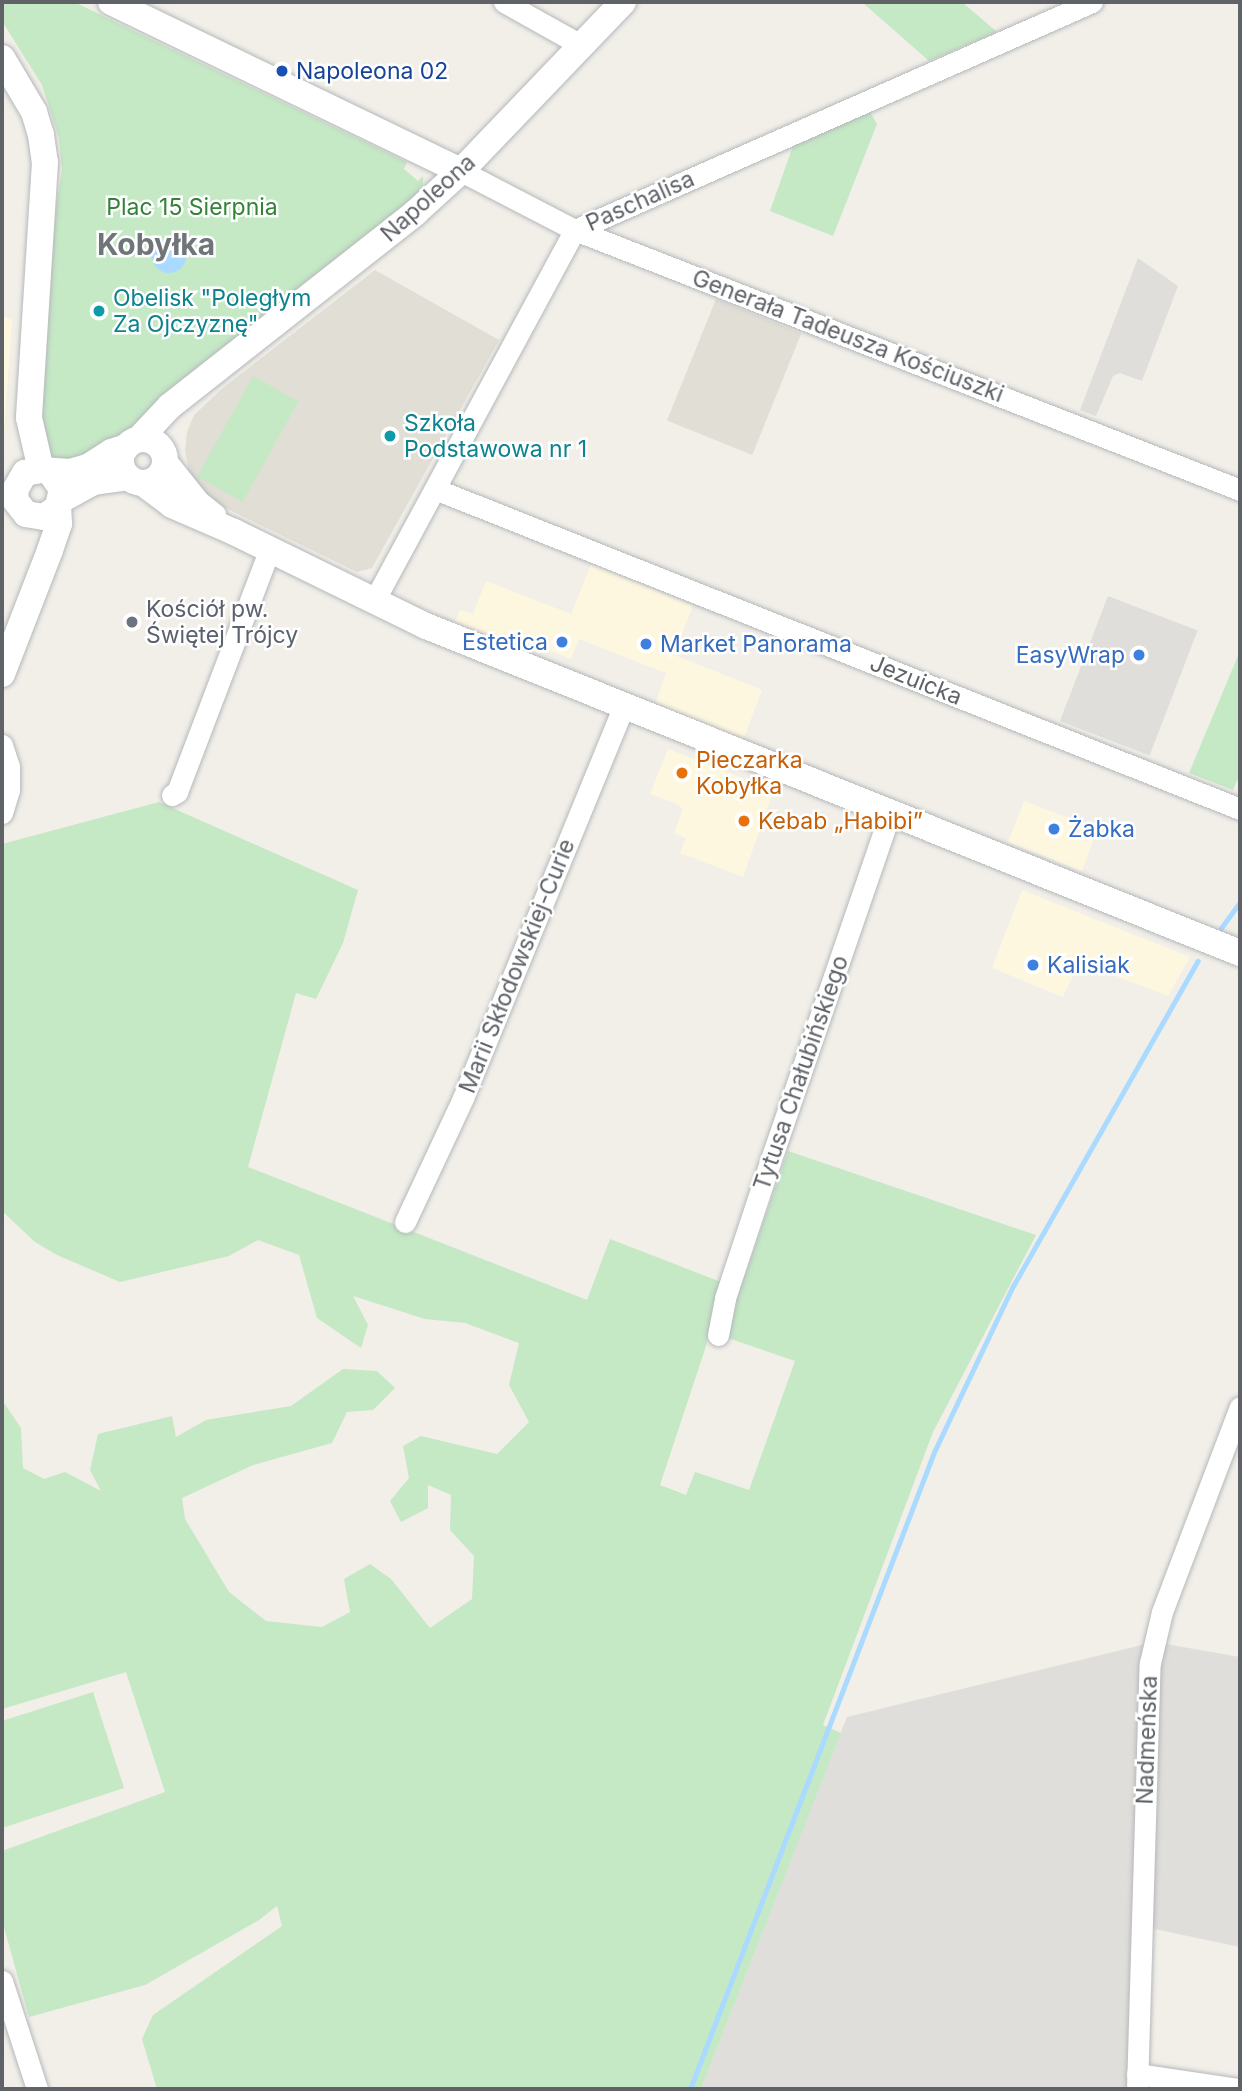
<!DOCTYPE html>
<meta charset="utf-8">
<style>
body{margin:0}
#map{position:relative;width:1242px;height:2091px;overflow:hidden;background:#f1efe8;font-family:Inter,sans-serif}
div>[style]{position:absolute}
.commercial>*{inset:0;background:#fef7e0}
.industrial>*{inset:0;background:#e0deda;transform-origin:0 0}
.education>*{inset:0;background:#e1ded6;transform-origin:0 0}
.green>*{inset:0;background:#c5e8c5;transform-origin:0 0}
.water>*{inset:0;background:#aadaff}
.round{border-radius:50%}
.stream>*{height:5px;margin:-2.5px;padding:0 2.5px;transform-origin:2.5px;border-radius:2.5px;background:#aadaff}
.roads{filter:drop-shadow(0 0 2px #b5b8bc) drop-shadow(0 0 2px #b5b8bc)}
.minor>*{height:21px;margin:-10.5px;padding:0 10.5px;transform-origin:10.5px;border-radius:10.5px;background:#fff}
.tertiary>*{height:26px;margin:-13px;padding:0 13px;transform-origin:13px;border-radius:13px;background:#fff}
.tertiary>.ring{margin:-13px;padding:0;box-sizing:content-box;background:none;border:26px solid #fff;border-radius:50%}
.dots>*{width:19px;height:19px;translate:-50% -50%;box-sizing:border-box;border:4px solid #fff;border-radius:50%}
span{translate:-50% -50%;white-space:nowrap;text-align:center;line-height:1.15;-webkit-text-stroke:5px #fff;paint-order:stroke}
.transit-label{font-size:23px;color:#164399}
.left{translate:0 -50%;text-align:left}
.street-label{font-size:23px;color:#5f6368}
.park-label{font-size:23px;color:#348238}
.culture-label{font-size:23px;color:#0d838f}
.worship-label{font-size:23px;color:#5b616d}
.shop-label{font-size:23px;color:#366cbe}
.right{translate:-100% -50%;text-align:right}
.food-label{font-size:23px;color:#c56008}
.district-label{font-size:30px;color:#70757a;font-weight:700}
.frame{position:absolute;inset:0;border:4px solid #5f6368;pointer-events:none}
</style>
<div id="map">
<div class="commercial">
<i style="clip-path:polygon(2px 315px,12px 320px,2px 462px)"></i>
<i style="clip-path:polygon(591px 564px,693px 605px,674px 655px,762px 690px,743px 740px,655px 704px,666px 673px,579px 639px,571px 659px,503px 633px,499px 642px,454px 623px,460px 610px,473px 614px,486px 581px,571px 614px)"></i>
<i style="clip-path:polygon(668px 749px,774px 790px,743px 877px,680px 853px,686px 838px,674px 833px,683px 809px,677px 804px,650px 794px)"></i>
<i style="clip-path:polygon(1024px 801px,1091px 826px,1095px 835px,1082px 871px,1008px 842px)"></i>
<i style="clip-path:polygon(1022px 890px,1190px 957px,1168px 996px,1079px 962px,1063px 997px,992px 968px)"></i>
</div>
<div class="industrial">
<i style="clip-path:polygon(1138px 258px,1178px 286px,1142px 381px,1120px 373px,1113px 376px,1096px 416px,1080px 410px)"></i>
<i style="left:1108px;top:596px;width:96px;height:134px;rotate:21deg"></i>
<i style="clip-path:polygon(1154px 1642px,1240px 1657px,1240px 1947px,1140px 1926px,1137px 2078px,1218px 2089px,701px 2089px,847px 1717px)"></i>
</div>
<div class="education">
<i style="clip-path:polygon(375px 270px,499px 340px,372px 568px,357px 572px,209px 500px,189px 472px,185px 451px,187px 432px,194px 415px,224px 387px)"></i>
<i style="left:716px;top:299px;width:92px;height:131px;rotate:22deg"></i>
</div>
<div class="green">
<i style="clip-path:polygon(2px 2px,74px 2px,407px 162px,404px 169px,418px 181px,423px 176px,423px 186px,415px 196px,133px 427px,76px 464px,44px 457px,41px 397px,56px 206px,62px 170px,59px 138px,42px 85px,2px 21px)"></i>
<i style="clip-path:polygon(862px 2px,962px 2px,997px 32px,929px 61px)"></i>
<i style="clip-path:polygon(869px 110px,877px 124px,833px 236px,770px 211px,794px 143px)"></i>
<i style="left:253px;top:376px;width:52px;height:115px;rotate:29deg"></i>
<i style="clip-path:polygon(1240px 651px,1240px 774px,1233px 790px,1189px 773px)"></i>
<i style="clip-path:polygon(159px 802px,358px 890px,343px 943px,316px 999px,296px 993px,248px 1167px,587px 1300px,610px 1239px,721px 1282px,706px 1346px,660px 1485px,686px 1495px,695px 1472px,749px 1490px,795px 1361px,728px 1338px,735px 1304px,788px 1151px,1036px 1235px,933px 1432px,823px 1725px,841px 1733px,701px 2089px,157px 2089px,142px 2039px,153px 2015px,282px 1926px,277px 1906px,259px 1920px,145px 1985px,29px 2017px,2px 1920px,2px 1851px,165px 1792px,126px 1672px,2px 1709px,2px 1400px,21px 1428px,23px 1468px,44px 1479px,65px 1472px,101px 1491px,90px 1470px,98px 1434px,172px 1416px,176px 1437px,206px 1420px,291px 1406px,343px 1369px,377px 1371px,395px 1388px,373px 1410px,347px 1412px,332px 1443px,253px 1465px,182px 1498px,185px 1519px,229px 1592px,266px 1621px,322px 1627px,350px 1612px,344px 1579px,370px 1564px,391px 1579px,430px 1628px,472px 1599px,474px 1556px,450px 1530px,451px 1495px,428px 1485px,428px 1508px,401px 1522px,390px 1501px,409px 1478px,403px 1446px,421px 1436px,497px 1454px,529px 1422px,509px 1385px,519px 1343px,465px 1323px,425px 1319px,353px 1296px,368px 1325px,361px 1348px,317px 1318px,299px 1255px,258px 1240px,229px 1256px,120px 1282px,57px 1255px,35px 1242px,2px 1211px,2px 844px)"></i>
<i style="clip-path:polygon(93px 1692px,124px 1788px,2px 1828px,2px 1721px)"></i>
</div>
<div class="water">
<i class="round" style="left:152px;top:239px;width:34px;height:34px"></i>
</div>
<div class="stream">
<i style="left:1221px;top:928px;width:32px;rotate:-54deg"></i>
<i style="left:690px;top:2089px;width:682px;rotate:-69.04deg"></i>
<i style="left:934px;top:1452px;width:184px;rotate:-64.6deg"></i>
<i style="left:1013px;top:1286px;width:374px;rotate:-60.4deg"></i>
</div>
<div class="roads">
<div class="minor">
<i style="left:504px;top:2px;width:88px;rotate:29.2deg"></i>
<i style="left:461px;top:171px;width:128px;rotate:27.4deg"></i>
<i style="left:575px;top:230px;width:714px;rotate:21.35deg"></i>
<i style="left:435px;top:489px;width:866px;rotate:21.68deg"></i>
<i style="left:374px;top:601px;width:422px;rotate:-61.6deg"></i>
<i style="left:575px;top:230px;width:565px;rotate:-23.8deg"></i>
<i style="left:2px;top:745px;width:22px;rotate:72deg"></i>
<i style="left:9px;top:766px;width:24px;rotate:90deg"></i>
<i style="left:9px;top:790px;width:24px;rotate:107deg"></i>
<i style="left:172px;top:795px;width:6px;rotate:-31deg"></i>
<i style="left:177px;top:792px;width:260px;rotate:-69.1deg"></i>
<i style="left:405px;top:1222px;width:137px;rotate:-64.9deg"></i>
<i style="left:463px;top:1098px;width:422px;rotate:-67.7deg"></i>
<i style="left:718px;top:1335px;width:38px;rotate:-79deg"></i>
<i style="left:725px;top:1298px;width:143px;rotate:-71.7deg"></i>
<i style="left:770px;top:1162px;width:369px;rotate:-71deg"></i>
<i style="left:2px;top:1981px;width:114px;rotate:72deg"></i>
<i style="left:1137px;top:2074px;width:103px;rotate:8.4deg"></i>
<i style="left:1137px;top:2089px;width:426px;rotate:-88.3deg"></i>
<i style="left:1150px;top:1663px;width:52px;rotate:-76.8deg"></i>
<i style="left:1162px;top:1612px;width:219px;rotate:-69.2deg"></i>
</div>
<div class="tertiary">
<i style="left:111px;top:2px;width:389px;rotate:25.8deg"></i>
<i style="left:2px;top:58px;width:63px;rotate:59.3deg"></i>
<i style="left:34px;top:112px;width:24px;rotate:73deg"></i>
<i style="left:41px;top:135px;width:27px;rotate:82deg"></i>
<i style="left:45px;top:162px;width:256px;rotate:93.6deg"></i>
<i style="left:29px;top:418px;width:53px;rotate:77deg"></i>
<i class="ring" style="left:121px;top:439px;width:18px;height:18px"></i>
<i style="left:139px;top:439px;width:45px;rotate:-46.8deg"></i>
<i style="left:170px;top:406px;width:312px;rotate:-38.2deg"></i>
<i style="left:415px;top:213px;width:62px;rotate:-42.4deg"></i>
<i style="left:461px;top:171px;width:234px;rotate:-46.2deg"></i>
<i style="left:166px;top:464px;width:50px;rotate:51.5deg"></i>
<i style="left:197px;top:503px;width:21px;rotate:39deg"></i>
<i style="left:50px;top:472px;width:21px;rotate:55deg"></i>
<i style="left:62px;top:489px;width:18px;rotate:103deg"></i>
<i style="left:58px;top:507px;width:17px;rotate:144deg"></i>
<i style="left:44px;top:517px;width:18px;rotate:-171deg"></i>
<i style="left:26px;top:514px;width:16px;rotate:-128deg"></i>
<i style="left:16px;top:501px;width:11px;rotate:-95deg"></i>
<i style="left:15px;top:490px;width:20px;rotate:-60deg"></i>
<i style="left:25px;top:473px;width:16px;rotate:-11deg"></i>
<i style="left:41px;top:470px;width:29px;rotate:4deg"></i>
<i style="left:70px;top:472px;width:19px;rotate:-16deg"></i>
<i style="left:88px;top:467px;width:27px;rotate:-33deg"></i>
<i style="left:111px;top:452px;width:16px;rotate:-18deg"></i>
<i style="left:143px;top:483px;width:36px;rotate:37deg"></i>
<i style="left:172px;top:505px;width:68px;rotate:23.5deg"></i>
<i style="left:234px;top:532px;width:214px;rotate:26.1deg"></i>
<i style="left:426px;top:626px;width:877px;rotate:21.89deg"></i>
<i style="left:61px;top:500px;width:38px;rotate:-29deg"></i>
<i style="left:94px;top:482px;width:35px;rotate:-8deg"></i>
<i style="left:2px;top:674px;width:133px;rotate:-68.8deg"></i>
<i style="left:50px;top:550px;width:28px;rotate:-71deg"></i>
<i style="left:59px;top:524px;width:17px;rotate:-93deg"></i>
</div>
</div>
<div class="dots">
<i style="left:282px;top:71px;background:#1a4fb4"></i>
<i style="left:99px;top:311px;background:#0f9aa8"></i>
<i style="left:390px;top:436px;background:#0f9aa8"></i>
<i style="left:132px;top:622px;background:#6b7280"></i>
<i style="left:562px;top:642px;background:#3f7fe0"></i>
<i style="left:646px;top:644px;background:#3f7fe0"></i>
<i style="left:1139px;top:655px;background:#3f7fe0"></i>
<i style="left:682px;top:773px;background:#e8710a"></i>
<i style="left:744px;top:821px;background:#e8710a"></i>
<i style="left:1054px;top:829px;background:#3f7fe0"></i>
<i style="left:1033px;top:965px;background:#3f7fe0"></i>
</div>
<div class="transit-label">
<span class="left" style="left:296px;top:71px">Napoleona 02</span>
</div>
<div class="street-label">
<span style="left:428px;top:198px;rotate:-42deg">Napoleona</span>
<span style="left:640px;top:201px;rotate:-24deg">Paschalisa</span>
<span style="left:848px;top:336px;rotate:21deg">Generała Tadeusza Kościuszki</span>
<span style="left:916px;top:680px;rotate:22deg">Jezuicka</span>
<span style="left:517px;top:966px;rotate:-68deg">Marii Skłodowskiej-Curie</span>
<span style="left:801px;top:1073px;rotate:-71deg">Tytusa Chałubińskiego</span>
<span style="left:1147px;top:1740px;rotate:-88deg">Nadmeńska</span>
</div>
<div class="park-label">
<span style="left:192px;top:207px">Plac 15 Sierpnia</span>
</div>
<div class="culture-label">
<span class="left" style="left:113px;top:311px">Obelisk "Poległym<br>Za Ojczyznę"</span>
<span class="left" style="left:404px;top:436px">Szkoła<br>Podstawowa nr 1</span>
</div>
<div class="worship-label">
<span class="left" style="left:146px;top:622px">Kościół pw.<br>Świętej Trójcy</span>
</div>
<div class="shop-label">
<span class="right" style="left:548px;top:642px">Estetica</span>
<span class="left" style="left:660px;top:644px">Market Panorama</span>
<span class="right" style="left:1125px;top:655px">EasyWrap</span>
<span class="left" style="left:1068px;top:829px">Żabka</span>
<span class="left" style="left:1047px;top:965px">Kalisiak</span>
</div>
<div class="food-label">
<span class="left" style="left:696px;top:773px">Pieczarka<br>Kobyłka</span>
<span class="left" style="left:758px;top:821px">Kebab „Habibi”</span>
</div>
<div class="district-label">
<span style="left:156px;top:244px">Kobyłka</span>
</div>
<div class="frame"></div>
</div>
